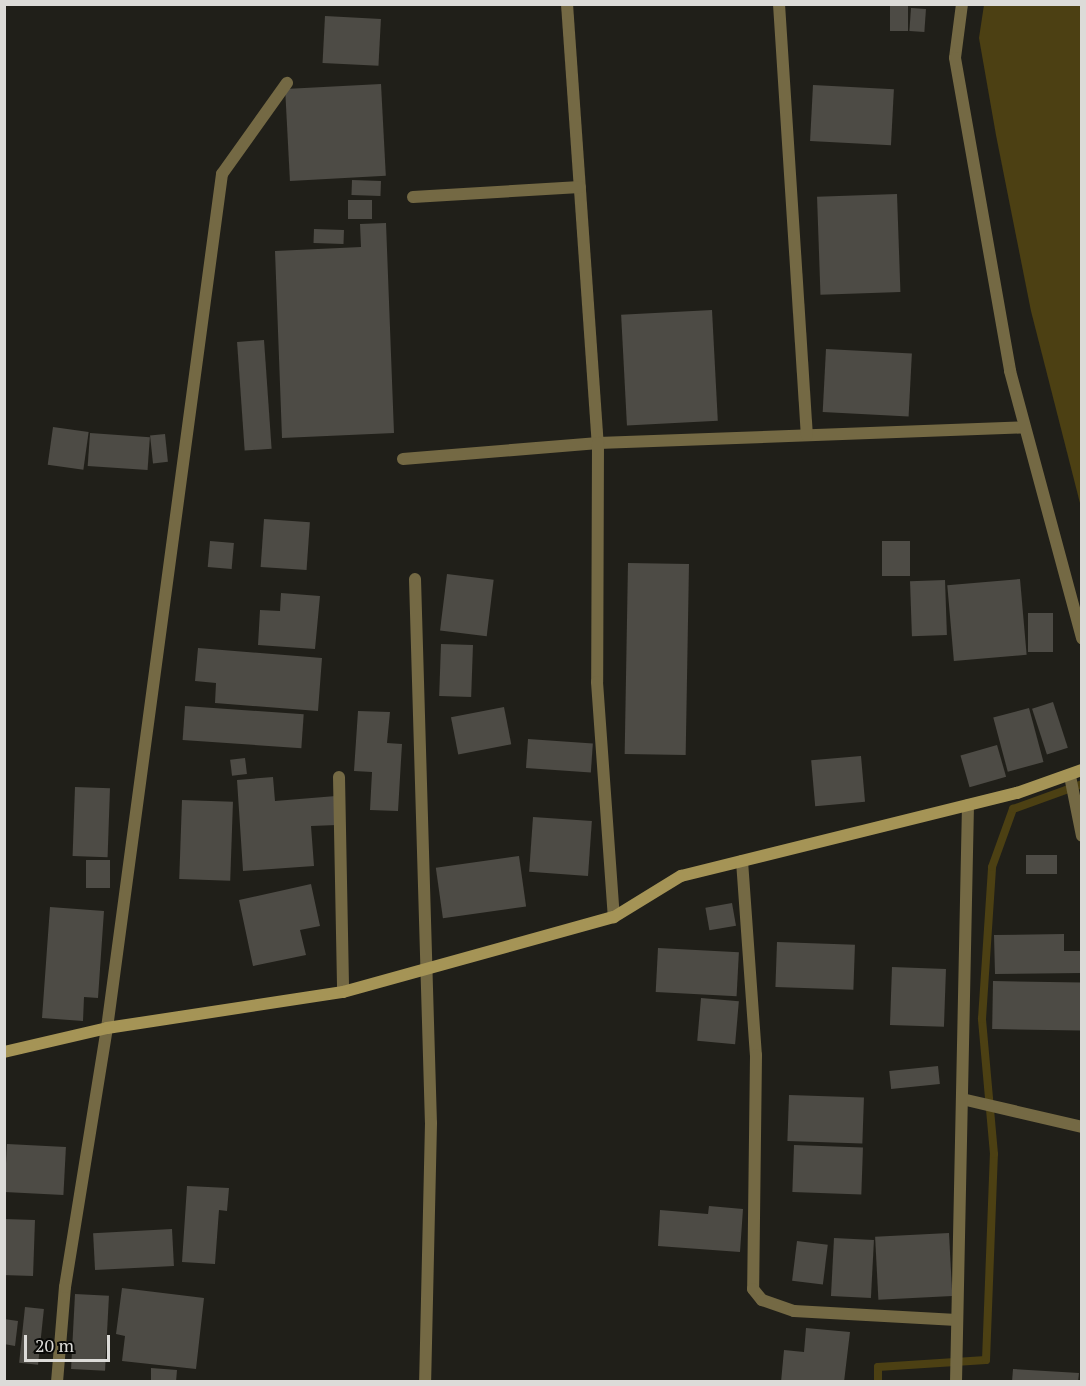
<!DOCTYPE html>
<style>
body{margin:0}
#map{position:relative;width:1086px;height:1386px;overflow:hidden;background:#201f19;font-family:"PT Serif",serif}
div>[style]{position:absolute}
.water>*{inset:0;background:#4c4013}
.stream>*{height:8px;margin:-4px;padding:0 4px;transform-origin:4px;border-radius:4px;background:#4c4013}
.building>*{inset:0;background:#4d4b45;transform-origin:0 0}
.lane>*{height:12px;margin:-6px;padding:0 6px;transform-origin:6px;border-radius:6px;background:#746944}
.street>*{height:12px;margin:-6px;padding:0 6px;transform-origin:6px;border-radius:6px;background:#746944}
.secondary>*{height:12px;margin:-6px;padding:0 6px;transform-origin:6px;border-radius:6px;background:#a59456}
span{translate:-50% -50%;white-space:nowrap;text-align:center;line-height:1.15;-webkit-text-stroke:5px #090907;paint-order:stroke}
.frame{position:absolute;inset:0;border:6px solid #dcdbd8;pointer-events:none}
.scale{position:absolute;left:24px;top:1335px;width:86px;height:27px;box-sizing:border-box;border:3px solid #dcdbd8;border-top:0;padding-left:8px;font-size:18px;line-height:21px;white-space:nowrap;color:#dcdbd8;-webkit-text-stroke:4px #090907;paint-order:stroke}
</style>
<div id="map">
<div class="water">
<i style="clip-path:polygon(984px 5px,1081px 5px,1081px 507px,1031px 311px,996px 135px,979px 38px)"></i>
</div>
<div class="stream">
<i style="left:878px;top:1382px;width:15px;rotate:-90deg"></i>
<i style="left:878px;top:1367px;width:108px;rotate:-3.7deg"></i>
<i style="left:986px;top:1360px;width:206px;rotate:-87.8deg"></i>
<i style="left:994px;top:1154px;width:136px;rotate:-95.1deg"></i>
<i style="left:982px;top:1019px;width:152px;rotate:-86.2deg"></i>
<i style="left:992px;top:867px;width:62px;rotate:-70.1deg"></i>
<i style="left:1013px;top:809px;width:73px;rotate:-19.9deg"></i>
</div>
<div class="building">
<i style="left:890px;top:4px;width:18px;height:27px"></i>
<i style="left:911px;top:8px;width:15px;height:23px;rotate:4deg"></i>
<i style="left:325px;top:16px;width:56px;height:47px;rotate:3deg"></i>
<i style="left:381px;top:84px;width:92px;height:96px;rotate:87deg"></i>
<i style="left:813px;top:85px;width:81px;height:56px;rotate:3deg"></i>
<i style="left:352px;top:180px;width:29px;height:15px;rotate:2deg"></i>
<i style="left:897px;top:194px;width:98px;height:80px;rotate:88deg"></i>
<i style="left:348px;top:200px;width:24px;height:19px"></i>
<i style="clip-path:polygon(386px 223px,394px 433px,282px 438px,275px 251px,361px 247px,360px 224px)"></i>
<i style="left:314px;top:229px;width:30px;height:14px;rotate:2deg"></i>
<i style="left:712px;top:310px;width:111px;height:91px;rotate:87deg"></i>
<i style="left:264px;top:340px;width:109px;height:27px;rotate:86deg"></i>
<i style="left:826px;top:349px;width:86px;height:63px;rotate:3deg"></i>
<i style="left:53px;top:427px;width:36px;height:38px;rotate:8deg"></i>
<i style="left:90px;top:433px;width:60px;height:33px;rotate:4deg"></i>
<i style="left:165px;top:434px;width:28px;height:15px;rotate:84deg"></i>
<i style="left:264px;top:519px;width:46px;height:48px;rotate:4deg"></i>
<i style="left:210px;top:541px;width:24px;height:26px;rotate:5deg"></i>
<i style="left:882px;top:541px;width:28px;height:35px"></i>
<i style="left:628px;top:563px;width:61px;height:191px;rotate:1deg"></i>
<i style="left:447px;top:574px;width:47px;height:57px;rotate:7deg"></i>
<i style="left:1020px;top:579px;width:76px;height:73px;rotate:85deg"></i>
<i style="left:945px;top:580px;width:55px;height:35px;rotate:88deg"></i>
<i style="clip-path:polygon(281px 593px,320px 596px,315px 649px,258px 645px,260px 610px,280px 611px)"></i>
<i style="left:1028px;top:613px;width:25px;height:39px"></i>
<i style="left:441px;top:644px;width:32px;height:52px;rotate:2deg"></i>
<i style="clip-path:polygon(198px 648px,322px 658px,318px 711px,215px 703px,216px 683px,195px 681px)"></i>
<i style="left:1053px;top:702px;width:48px;height:22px;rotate:72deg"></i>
<i style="left:185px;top:706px;width:119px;height:34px;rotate:4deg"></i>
<i style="left:504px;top:707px;width:38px;height:54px;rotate:79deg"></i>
<i style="left:1029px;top:708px;width:56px;height:37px;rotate:75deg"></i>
<i style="clip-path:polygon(358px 711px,390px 712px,387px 743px,402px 744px,398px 811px,370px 810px,372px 772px,354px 771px)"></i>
<i style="left:528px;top:739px;width:65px;height:29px;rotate:4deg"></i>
<i style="left:997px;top:745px;width:33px;height:38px;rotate:74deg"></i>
<i style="left:861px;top:756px;width:46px;height:50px;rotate:85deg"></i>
<i style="left:245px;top:758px;width:16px;height:15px;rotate:83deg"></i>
<i style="clip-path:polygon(273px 777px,275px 801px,336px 796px,337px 825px,311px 826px,314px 866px,243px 871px,237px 780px)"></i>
<i style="left:75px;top:787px;width:35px;height:69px;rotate:2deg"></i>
<i style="left:182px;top:800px;width:51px;height:79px;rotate:2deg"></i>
<i style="left:533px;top:817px;width:59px;height:55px;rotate:4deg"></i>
<i style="left:1057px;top:855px;width:19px;height:31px;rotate:90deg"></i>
<i style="left:519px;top:856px;width:51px;height:84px;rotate:82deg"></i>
<i style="left:86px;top:860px;width:24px;height:28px"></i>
<i style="clip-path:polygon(311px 884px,320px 926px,300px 930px,306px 955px,253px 966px,239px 900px)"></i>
<i style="left:732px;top:903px;width:23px;height:27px;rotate:80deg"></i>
<i style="clip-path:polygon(50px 907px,104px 911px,98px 998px,84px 997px,83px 1021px,42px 1018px)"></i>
<i style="clip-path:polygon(1064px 934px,1064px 951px,1082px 951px,1082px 973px,995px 974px,994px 935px)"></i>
<i style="left:777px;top:942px;width:78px;height:45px;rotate:2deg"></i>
<i style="left:658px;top:948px;width:81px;height:44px;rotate:3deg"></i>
<i style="left:892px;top:967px;width:54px;height:58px;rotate:2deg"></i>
<i style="left:993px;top:981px;width:89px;height:48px;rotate:1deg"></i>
<i style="left:701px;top:998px;width:38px;height:43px;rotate:5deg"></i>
<i style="left:938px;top:1066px;width:18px;height:49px;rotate:84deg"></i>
<i style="left:789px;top:1095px;width:75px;height:46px;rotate:2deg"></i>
<i style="left:7px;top:1144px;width:59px;height:48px;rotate:3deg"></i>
<i style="left:794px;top:1145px;width:69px;height:47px;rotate:2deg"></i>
<i style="clip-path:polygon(187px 1186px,229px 1188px,227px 1211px,219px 1210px,215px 1264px,182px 1262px)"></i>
<i style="clip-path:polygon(709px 1206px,743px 1209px,740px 1252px,658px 1246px,660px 1210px,708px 1214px)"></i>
<i style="left:4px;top:1219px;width:31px;height:56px;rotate:2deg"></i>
<i style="left:172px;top:1229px;width:37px;height:79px;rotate:87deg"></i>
<i style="left:949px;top:1233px;width:63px;height:74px;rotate:87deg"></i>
<i style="left:834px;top:1238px;width:40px;height:58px;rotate:3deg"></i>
<i style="left:797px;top:1241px;width:31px;height:40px;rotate:7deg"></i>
<i style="clip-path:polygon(122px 1288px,204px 1298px,196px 1369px,122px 1361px,125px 1336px,116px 1334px)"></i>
<i style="left:75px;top:1294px;width:34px;height:75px;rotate:3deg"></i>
<i style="left:25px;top:1307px;width:19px;height:56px;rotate:6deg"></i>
<i style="clip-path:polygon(4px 1319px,18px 1321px,15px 1346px,4px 1344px)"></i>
<i style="clip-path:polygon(806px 1328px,850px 1332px,844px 1382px,781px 1382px,784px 1350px,804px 1352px)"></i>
<i style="clip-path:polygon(151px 1368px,177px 1370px,176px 1382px,151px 1382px)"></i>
<i style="clip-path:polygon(1013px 1369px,1079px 1373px,1078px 1382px,1012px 1382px)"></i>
</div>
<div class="lane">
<i style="left:1070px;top:776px;width:61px;rotate:78.7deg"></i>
<i style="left:339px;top:777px;width:215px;rotate:88.9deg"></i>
</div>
<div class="street">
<i style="left:567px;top:4px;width:440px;rotate:86deg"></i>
<i style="left:598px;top:443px;width:427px;rotate:-2.1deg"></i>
<i style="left:779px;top:4px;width:432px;rotate:86.3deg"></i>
<i style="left:962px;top:4px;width:54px;rotate:97.4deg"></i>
<i style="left:955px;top:58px;width:318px;rotate:80deg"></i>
<i style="left:1010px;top:371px;width:277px;rotate:74.9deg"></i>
<i style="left:413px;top:197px;width:167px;rotate:-3.4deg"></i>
<i style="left:403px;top:459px;width:196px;rotate:-4.7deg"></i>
<i style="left:598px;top:443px;width:239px;rotate:90.2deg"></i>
<i style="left:597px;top:682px;width:236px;rotate:85.9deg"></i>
<i style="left:415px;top:579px;width:544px;rotate:88.32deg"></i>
<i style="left:431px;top:1123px;width:259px;rotate:91.3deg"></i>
<i style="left:742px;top:861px;width:195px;rotate:85.9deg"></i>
<i style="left:756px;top:1055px;width:234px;rotate:90.7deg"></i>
<i style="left:753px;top:1289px;width:14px;rotate:51deg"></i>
<i style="left:762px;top:1300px;width:34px;rotate:19deg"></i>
<i style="left:794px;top:1311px;width:163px;rotate:3.2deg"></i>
<i style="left:962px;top:1099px;width:123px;rotate:13.1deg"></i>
<i style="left:57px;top:1382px;width:95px;rotate:-85.2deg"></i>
<i style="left:65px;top:1287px;width:262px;rotate:-80.8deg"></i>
<i style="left:107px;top:1028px;width:862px;rotate:-82.33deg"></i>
<i style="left:222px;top:174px;width:112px;rotate:-54.5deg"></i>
<i style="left:956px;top:1382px;width:577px;rotate:-88.81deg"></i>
</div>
<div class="secondary">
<i style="left:4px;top:1052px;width:106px;rotate:-13.1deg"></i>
<i style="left:107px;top:1028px;width:239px;rotate:-8.7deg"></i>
<i style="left:343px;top:992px;width:281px;rotate:-15.5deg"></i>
<i style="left:614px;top:917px;width:79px;rotate:-31.5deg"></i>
<i style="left:681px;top:876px;width:346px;rotate:-13.9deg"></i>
<i style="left:1017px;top:793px;width:69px;rotate:-19.5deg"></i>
</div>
<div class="frame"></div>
<div class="scale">20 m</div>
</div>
